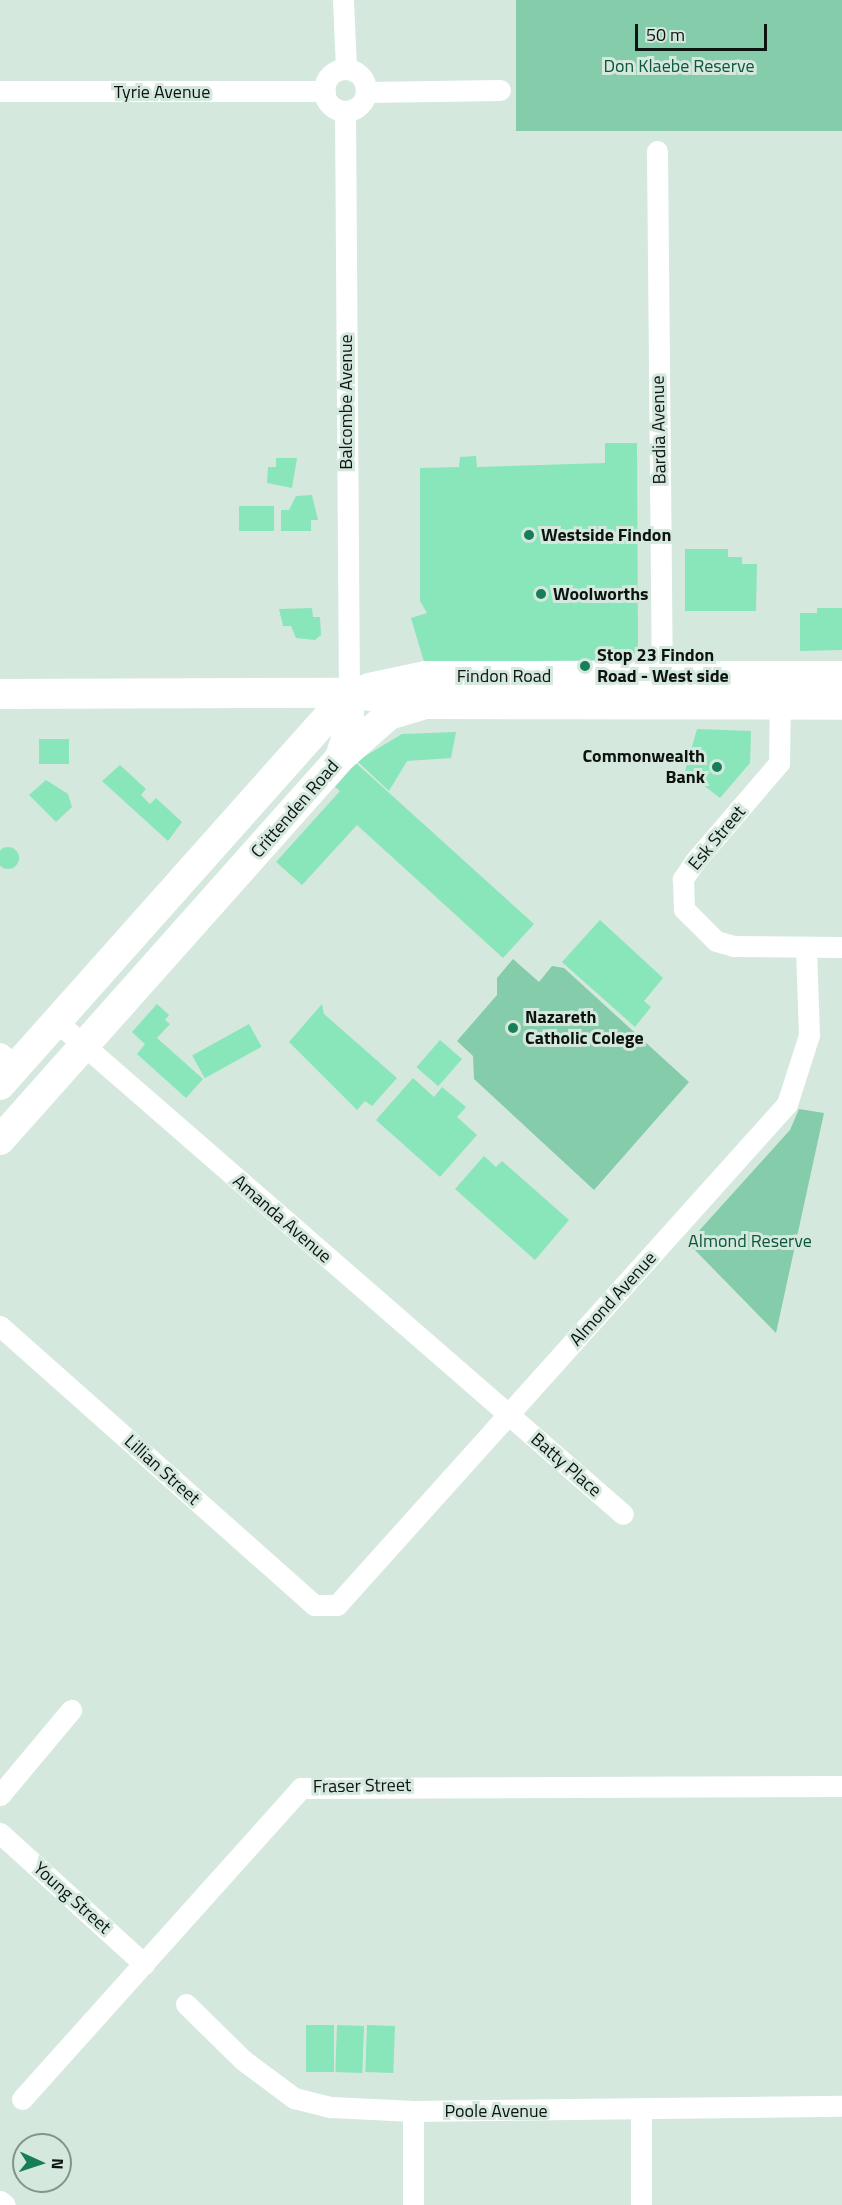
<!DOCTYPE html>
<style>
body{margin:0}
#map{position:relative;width:842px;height:2205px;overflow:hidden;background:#d5e8de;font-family:"Titillium Web",sans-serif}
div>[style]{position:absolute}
.green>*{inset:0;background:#85ccaa;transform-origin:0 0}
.building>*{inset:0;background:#89e5ba;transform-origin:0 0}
.round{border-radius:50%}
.minor>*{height:21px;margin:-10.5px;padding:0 10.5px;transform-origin:10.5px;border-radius:10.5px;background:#fff}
.minor>.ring{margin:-10.5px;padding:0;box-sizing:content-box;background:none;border:21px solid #fff;border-radius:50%}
.secondary>*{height:30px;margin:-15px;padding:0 15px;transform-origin:15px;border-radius:15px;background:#fff}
.dots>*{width:16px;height:16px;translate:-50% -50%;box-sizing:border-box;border:3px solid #d5e8de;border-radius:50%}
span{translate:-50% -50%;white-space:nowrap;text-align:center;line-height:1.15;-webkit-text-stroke:6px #d5e8de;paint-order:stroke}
.park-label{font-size:18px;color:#0c563b}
.street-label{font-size:18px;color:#0d1410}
.poi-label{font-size:18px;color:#0d1410;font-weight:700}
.left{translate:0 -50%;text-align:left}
.right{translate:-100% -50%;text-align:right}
.north{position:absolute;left:12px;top:2133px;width:60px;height:60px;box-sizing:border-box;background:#d5e8de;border:2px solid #85938c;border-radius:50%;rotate:93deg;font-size:16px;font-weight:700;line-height:24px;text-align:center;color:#0d1410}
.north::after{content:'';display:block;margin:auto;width:21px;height:27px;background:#167e58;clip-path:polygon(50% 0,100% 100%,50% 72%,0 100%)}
.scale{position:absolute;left:635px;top:24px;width:132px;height:27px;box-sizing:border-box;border:3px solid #0d1410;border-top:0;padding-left:8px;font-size:18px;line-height:21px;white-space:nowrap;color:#0d1410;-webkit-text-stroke:4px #d5e8de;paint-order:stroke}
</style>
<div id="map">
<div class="green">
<i style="left:516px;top:0;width:326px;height:131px"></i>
<i style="clip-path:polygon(513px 959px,539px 982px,552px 966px,564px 968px,689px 1082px,594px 1190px,474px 1079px,473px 1056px,457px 1041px,497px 995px,497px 978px)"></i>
<i style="clip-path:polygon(799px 1109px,824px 1113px,776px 1333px,688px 1243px,790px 1130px)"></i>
</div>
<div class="building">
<i style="clip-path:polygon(605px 443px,637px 443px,638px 650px,628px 660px,424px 662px,411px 618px,427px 613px,420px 601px,420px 468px,459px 467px,460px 457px,476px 456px,477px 467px,605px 463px)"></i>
<i style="clip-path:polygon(276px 458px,297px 458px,292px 488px,267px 483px,268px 467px,276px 467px)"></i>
<i style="clip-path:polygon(312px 495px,318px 520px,311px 520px,311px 531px,281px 531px,281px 510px,289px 510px,296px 496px)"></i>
<i style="left:239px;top:506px;width:35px;height:25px"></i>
<i style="clip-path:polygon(685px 549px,728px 549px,728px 557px,742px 557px,742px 564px,757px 564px,756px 611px,685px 611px)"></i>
<i style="clip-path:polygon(312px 608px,313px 617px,320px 617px,321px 635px,315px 640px,296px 638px,291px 626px,283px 626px,279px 609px)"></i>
<i style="clip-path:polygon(817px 608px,842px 608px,842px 650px,800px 651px,800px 613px,817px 613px)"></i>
<i style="clip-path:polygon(697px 729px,751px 731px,750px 763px,720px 798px,685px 771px)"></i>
<i style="clip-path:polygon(456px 732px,451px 758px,407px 761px,389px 791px,357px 761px,402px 734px)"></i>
<i style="left:69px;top:739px;width:25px;height:30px;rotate:90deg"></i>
<i style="clip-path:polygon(356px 763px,534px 924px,503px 958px,357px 825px,302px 885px,276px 862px,340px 791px,335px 787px)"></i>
<i style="clip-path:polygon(120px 765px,146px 789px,141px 795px,150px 804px,156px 798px,182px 822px,168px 841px,102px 781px)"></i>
<i style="clip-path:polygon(46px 780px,68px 794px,72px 807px,56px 822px,29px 795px)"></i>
<i class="round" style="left:-3px;top:847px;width:22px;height:22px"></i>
<i style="clip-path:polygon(600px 920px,663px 978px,644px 1001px,651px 1007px,635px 1027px,562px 962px)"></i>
<i style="clip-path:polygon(157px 1004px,169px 1015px,165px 1020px,170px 1024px,157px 1038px,203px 1079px,186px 1098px,137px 1054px,145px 1044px,132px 1032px)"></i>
<i style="clip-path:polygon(322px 1004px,324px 1014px,397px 1078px,372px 1106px,365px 1101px,357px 1110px,289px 1042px)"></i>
<i style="left:249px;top:1024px;width:26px;height:65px;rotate:61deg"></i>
<i style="left:440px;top:1040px;width:29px;height:36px;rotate:41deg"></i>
<i style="clip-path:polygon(413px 1078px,434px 1097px,442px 1087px,466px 1107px,457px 1117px,477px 1135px,440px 1177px,376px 1120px)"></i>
<i style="clip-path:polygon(484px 1156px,496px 1167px,502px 1161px,569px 1220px,535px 1260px,455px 1189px)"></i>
<i style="left:306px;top:2025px;width:28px;height:47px"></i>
<i style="left:337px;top:2025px;width:27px;height:47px;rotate:2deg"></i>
<i style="left:367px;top:2025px;width:28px;height:47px;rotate:2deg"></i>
</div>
<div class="minor">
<i style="left:343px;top:0;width:69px;rotate:87.5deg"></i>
<i class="ring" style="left:324px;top:69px;width:21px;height:21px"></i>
<i style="left:0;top:91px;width:325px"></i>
<i style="left:366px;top:92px;width:134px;rotate:-0.9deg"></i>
<i style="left:345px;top:111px;width:582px;rotate:89.61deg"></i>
<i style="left:657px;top:151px;width:539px;rotate:89.47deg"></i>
<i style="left:780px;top:693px;width:70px;rotate:90.8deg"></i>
<i style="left:779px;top:763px;width:129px;rotate:130.6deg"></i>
<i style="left:695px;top:861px;width:22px;rotate:124deg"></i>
<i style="left:683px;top:879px;width:30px;rotate:88deg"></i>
<i style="left:684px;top:909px;width:45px;rotate:45deg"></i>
<i style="left:716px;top:941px;width:18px;rotate:16deg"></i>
<i style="left:733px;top:946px;width:109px;rotate:0.5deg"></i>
<i style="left:56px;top:1021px;width:751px;rotate:41.01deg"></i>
<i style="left:0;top:1053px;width:21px;rotate:41deg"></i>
<i style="left:0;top:1326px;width:420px;rotate:41.6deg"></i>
<i style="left:314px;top:1605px;width:23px"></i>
<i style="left:337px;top:1605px;width:673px;rotate:-48.07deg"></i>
<i style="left:787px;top:1104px;width:72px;rotate:-72.3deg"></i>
<i style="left:809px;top:1035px;width:88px;rotate:-92deg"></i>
<i style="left:0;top:1795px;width:111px;rotate:-50.1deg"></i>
<i style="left:0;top:1833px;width:195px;rotate:42.3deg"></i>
<i style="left:186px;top:2004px;width:80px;rotate:44.5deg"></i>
<i style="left:243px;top:2060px;width:64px;rotate:36.7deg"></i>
<i style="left:294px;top:2098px;width:38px;rotate:14deg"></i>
<i style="left:331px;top:2107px;width:82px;rotate:2.8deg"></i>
<i style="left:413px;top:2111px;width:429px;rotate:-0.7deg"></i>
<i style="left:22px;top:2099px;width:418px;rotate:-48.1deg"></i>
<i style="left:301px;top:1788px;width:541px;rotate:-0.21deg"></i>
<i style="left:641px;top:2110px;width:95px;rotate:90deg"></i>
<i style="left:413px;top:2111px;width:94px;rotate:90deg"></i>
<i style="left:0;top:2201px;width:6px;rotate:39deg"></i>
</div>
<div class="secondary">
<i style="left:369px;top:688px;width:58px;rotate:-11.9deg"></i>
<i style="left:426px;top:676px;width:416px"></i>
<i style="left:0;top:694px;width:349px;rotate:-0.2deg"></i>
<i style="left:349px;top:693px;width:78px;rotate:8.1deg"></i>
<i style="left:426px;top:704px;width:416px;rotate:0.1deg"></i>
<i style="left:340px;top:758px;width:65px;rotate:-41.3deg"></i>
<i style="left:389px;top:715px;width:34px;rotate:-17deg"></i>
<i style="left:0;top:1085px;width:525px;rotate:-48.32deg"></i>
<i style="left:0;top:1140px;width:511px;rotate:-48.33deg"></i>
<i style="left:340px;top:758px;width:31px;rotate:-73deg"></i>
<i style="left:349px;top:728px;width:35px;rotate:-90deg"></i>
</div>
<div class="dots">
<i style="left:529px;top:535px;background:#167e58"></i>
<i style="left:541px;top:594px;background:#167e58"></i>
<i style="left:585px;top:666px;background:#167e58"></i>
<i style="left:717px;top:767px;background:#167e58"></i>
<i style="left:513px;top:1028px;background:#167e58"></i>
</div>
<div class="park-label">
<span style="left:679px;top:66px">Don Klaebe Reserve</span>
<span style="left:750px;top:1241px">Almond Reserve</span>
</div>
<div class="street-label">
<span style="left:162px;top:92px">Tyrie Avenue</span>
<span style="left:346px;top:402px;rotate:-90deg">Balcombe Avenue</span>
<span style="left:659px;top:430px;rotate:-91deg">Bardia Avenue</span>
<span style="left:504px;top:676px">Findon Road</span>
<span style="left:295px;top:809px;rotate:-49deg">Crittenden Road</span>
<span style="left:717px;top:838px;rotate:-50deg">Esk Street</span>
<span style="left:282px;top:1219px;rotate:41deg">Amanda Avenue</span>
<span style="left:613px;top:1299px;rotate:-48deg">Almond Avenue</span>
<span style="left:566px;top:1465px;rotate:41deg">Batty Place</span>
<span style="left:162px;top:1470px;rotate:42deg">Lillian Street</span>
<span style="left:362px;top:1786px;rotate:-1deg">Fraser Street</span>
<span style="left:72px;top:1898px;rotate:42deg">Young Street</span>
<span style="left:496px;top:2111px">Poole Avenue</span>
</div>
<div class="poi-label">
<span class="left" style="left:541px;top:535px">Westside Findon</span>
<span class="left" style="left:553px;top:594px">Woolworths</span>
<span class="left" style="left:597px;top:666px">Stop 23 Findon<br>Road - West side</span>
<span class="right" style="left:705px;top:767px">Commonwealth<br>Bank</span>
<span class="left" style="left:525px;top:1028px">Nazareth<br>Catholic Colege</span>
</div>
<div class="north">N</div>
<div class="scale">50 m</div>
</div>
